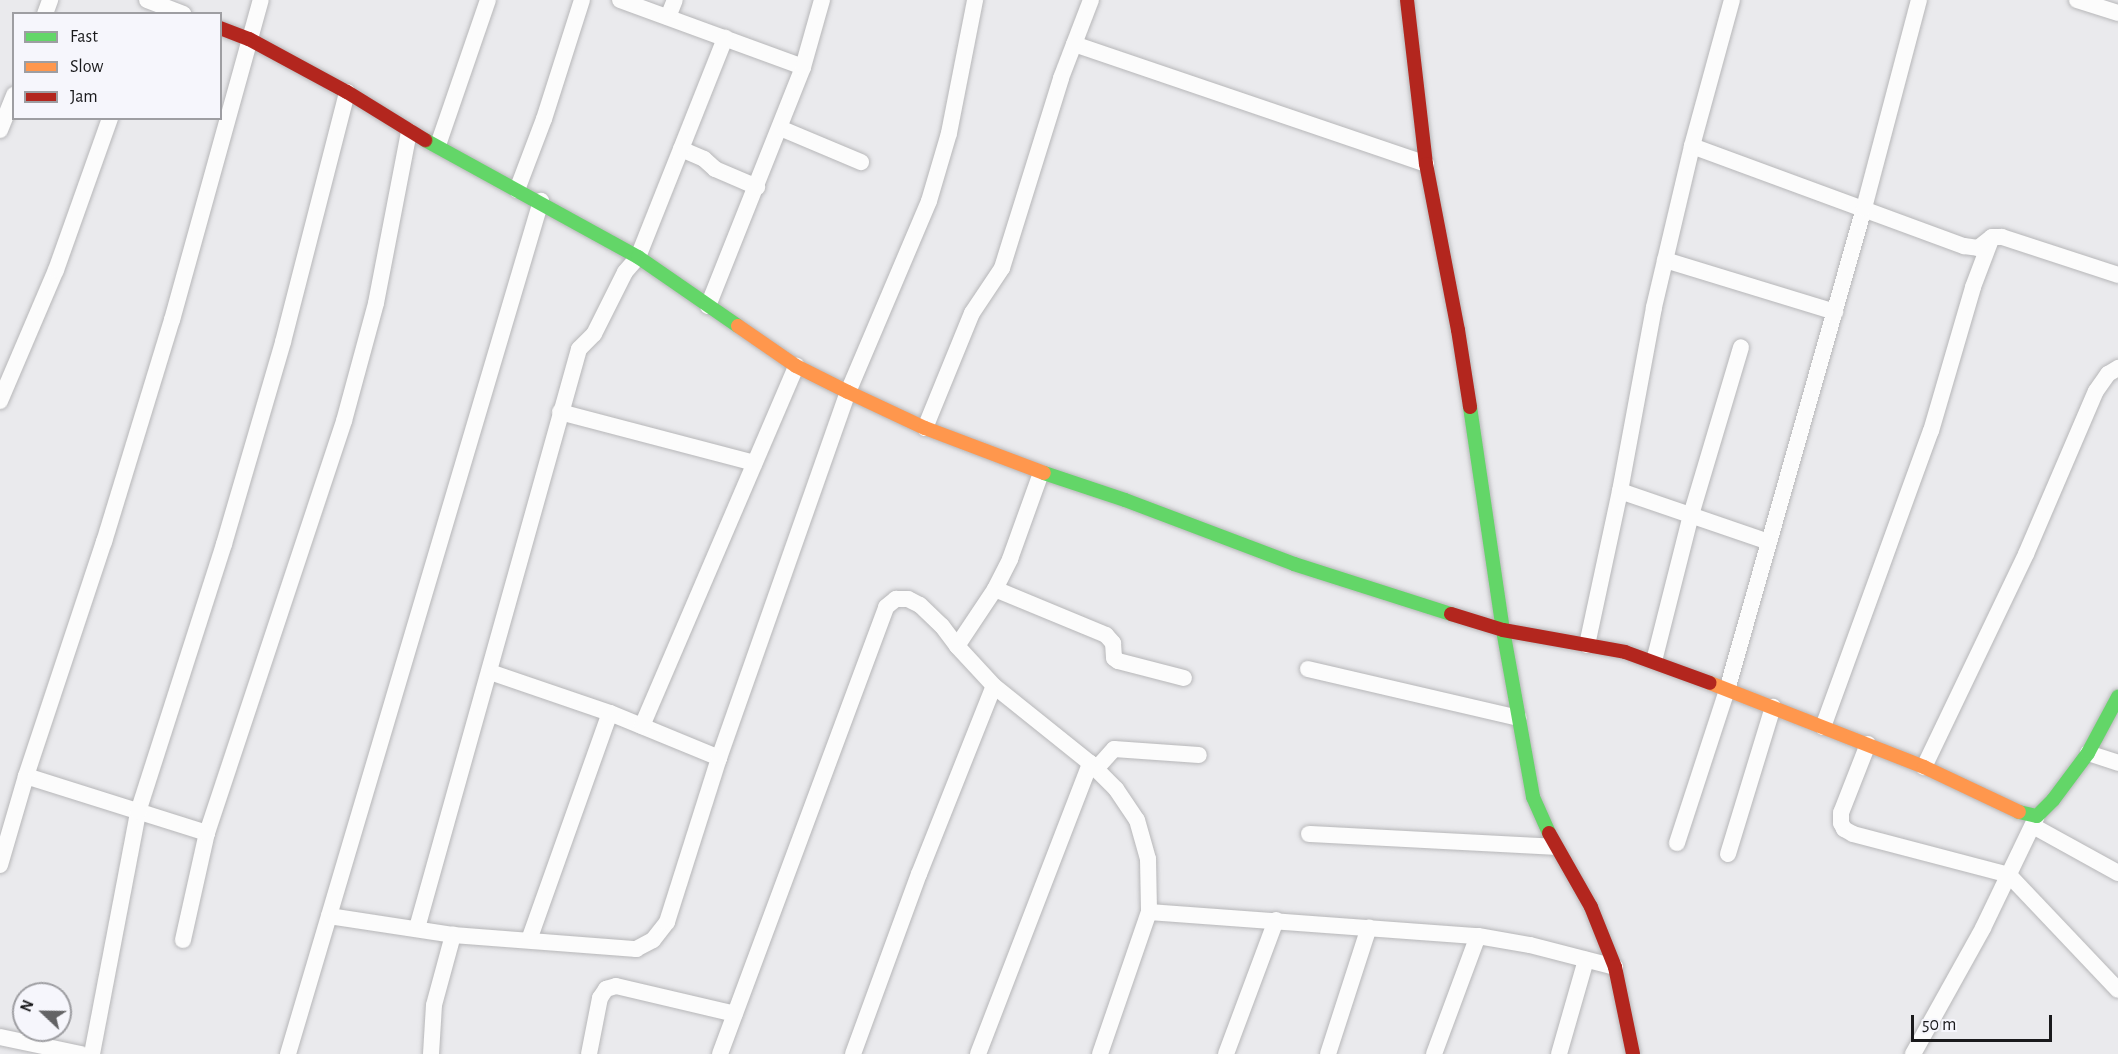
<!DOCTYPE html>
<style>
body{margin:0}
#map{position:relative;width:2118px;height:1054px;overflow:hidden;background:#eaeaed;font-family:"Alegreya Sans",sans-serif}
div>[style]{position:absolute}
.roads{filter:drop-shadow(0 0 2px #b7b7b9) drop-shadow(0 0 2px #b7b7b9)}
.street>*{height:16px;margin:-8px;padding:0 8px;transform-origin:8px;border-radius:8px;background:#fcfcfc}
.fast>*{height:14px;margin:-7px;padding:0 7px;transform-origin:7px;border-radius:7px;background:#63d668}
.slow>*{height:14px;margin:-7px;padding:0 7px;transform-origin:7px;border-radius:7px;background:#ff974d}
.jam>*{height:14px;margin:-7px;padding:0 7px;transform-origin:7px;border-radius:7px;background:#b3261e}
span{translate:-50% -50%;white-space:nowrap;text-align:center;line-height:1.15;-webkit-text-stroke:5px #f6f6fc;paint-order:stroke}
.legend{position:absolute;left:12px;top:12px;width:210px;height:108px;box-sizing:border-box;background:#f6f6fc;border:2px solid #9e9ea2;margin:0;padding:8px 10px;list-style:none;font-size:18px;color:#1a1a1c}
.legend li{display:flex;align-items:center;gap:12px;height:30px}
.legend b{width:30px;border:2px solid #9e9ea2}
.north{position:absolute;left:12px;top:982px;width:60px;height:60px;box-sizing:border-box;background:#f6f6fc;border:2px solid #9e9ea2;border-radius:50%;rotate:292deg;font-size:16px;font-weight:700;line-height:24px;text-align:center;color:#1a1a1c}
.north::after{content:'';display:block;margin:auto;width:21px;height:27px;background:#636365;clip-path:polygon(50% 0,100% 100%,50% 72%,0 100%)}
.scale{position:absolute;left:1911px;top:1015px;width:141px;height:27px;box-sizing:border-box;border:3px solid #1a1a1c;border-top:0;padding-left:8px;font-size:18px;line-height:21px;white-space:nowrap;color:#1a1a1c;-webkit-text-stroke:4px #f6f6fc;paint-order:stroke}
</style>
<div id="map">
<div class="roads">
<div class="street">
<i style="left:147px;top:0;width:39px;rotate:21deg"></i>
<i style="left:620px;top:0;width:195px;rotate:20.1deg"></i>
<i style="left:2077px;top:0;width:43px;rotate:17.6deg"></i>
<i style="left:45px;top:14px;width:15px;rotate:-70deg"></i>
<i style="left:668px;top:17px;width:18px;rotate:-68deg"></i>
<i style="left:1074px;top:44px;width:372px;rotate:18.8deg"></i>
<i style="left:780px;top:128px;width:88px;rotate:22.8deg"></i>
<i style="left:0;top:130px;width:38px;rotate:-68deg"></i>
<i style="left:438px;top:145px;width:153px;rotate:-71deg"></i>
<i style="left:1692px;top:146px;width:290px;rotate:20.2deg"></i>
<i style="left:1964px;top:246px;width:14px;rotate:8deg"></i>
<i style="left:1978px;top:248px;width:18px;rotate:-38deg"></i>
<i style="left:1992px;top:237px;width:10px"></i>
<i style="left:2002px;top:237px;width:122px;rotate:18.1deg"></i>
<i style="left:681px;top:149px;width:25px;rotate:23deg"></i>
<i style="left:704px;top:159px;width:15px;rotate:42deg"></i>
<i style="left:715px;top:169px;width:46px;rotate:23.2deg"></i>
<i style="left:517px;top:190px;width:76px;rotate:-69.2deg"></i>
<i style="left:544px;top:119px;width:125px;rotate:-72.3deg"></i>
<i style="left:1665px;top:260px;width:178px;rotate:17deg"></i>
<i style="left:708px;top:306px;width:257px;rotate:-68.3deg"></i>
<i style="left:803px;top:67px;width:70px;rotate:-74.2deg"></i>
<i style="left:0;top:401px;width:142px;rotate:-66.9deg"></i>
<i style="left:56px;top:270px;width:161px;rotate:-70.4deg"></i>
<i style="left:560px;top:412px;width:201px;rotate:14.7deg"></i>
<i style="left:925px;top:428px;width:124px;rotate:-67.8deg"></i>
<i style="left:972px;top:313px;width:54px;rotate:-56.3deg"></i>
<i style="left:1002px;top:268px;width:199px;rotate:-72.7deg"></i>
<i style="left:1061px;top:78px;width:84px;rotate:-69deg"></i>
<i style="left:1620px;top:491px;width:157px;rotate:18.9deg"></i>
<i style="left:995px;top:589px;width:120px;rotate:22.5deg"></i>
<i style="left:1106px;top:635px;width:11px;rotate:49deg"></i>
<i style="left:1113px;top:643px;width:15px;rotate:86deg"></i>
<i style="left:1114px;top:658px;width:5px;rotate:37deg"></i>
<i style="left:1118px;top:661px;width:68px;rotate:14.4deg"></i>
<i style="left:1587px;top:645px;width:157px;rotate:-77.9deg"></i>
<i style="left:1620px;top:491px;width:187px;rotate:-79.5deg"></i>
<i style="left:1654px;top:307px;width:165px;rotate:-76.7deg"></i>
<i style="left:1692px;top:146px;width:151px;rotate:-74.7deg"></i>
<i style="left:957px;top:646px;width:69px;rotate:-56.3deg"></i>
<i style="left:995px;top:589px;width:34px;rotate:-63deg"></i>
<i style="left:1010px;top:559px;width:91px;rotate:-70.2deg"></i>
<i style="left:1654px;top:661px;width:151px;rotate:-75.8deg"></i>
<i style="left:1691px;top:515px;width:175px;rotate:-73.4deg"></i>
<i style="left:1308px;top:669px;width:216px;rotate:13.1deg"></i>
<i style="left:490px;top:672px;width:127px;rotate:18.9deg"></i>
<i style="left:610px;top:713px;width:118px;rotate:22.4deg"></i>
<i style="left:642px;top:726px;width:392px;rotate:-66.8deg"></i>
<i style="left:1823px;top:727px;width:315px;rotate:-70deg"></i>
<i style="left:1931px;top:431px;width:150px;rotate:-73.7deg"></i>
<i style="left:1973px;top:287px;width:53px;rotate:-69.2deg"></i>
<i style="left:1868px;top:744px;width:74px;rotate:111.4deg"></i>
<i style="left:1841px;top:813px;width:10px;rotate:90deg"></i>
<i style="left:1841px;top:823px;width:7px;rotate:63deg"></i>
<i style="left:1844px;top:829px;width:10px;rotate:29deg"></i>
<i style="left:1853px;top:834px;width:161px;rotate:14.7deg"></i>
<i style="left:2009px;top:875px;width:158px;rotate:46.5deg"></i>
<i style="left:2088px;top:753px;width:32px;rotate:18deg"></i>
<i style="left:1924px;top:767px;width:236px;rotate:-64.4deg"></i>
<i style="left:2026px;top:554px;width:177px;rotate:-66.8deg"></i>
<i style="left:2096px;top:391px;width:21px;rotate:-55deg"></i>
<i style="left:2108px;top:374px;width:12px;rotate:-31deg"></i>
<i style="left:1096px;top:769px;width:27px;rotate:-48deg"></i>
<i style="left:1114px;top:749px;width:85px;rotate:4deg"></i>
<i style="left:26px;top:776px;width:190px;rotate:17.5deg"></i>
<i style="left:2033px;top:826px;width:97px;rotate:28.9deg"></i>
<i style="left:1309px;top:834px;width:246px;rotate:3deg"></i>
<i style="left:1677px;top:843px;width:161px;rotate:-71.9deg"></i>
<i style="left:1727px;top:690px;width:501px;rotate:-74.13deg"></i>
<i style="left:1864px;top:208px;width:215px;rotate:-75.2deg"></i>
<i style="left:1728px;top:854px;width:154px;rotate:-73deg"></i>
<i style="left:0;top:865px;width:93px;rotate:-73.7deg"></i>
<i style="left:26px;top:776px;width:247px;rotate:-71.6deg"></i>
<i style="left:104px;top:542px;width:232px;rotate:-73deg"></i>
<i style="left:172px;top:320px;width:332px;rotate:-74.5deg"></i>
<i style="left:329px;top:916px;width:125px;rotate:8.7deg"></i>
<i style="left:453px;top:935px;width:184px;rotate:4.4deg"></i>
<i style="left:636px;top:949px;width:19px;rotate:-28deg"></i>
<i style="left:653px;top:940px;width:23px;rotate:-52deg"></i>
<i style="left:667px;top:922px;width:172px;rotate:-72.4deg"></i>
<i style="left:719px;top:758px;width:388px;rotate:-70.6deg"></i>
<i style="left:848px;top:392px;width:207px;rotate:-67deg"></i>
<i style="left:929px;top:201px;width:71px;rotate:-73.6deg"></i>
<i style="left:949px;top:133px;width:136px;rotate:-78.9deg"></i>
<i style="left:417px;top:928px;width:601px;rotate:-74.37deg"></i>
<i style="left:579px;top:349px;width:21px;rotate:-45deg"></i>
<i style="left:594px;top:334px;width:69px;rotate:-63.4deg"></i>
<i style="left:625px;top:272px;width:20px;rotate:-49deg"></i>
<i style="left:638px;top:257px;width:236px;rotate:-68.3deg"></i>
<i style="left:183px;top:940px;width:110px;rotate:-77.4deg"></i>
<i style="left:207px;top:833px;width:434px;rotate:-71.6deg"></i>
<i style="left:344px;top:421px;width:122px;rotate:-74.8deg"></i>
<i style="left:376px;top:303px;width:175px;rotate:-79.1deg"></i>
<i style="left:529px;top:940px;width:241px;rotate:-70.4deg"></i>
<i style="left:0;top:1037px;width:83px;rotate:11.9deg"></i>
<i style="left:92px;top:1054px;width:246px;rotate:-79.2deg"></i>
<i style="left:138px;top:812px;width:281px;rotate:-72.2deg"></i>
<i style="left:224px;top:544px;width:210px;rotate:-73.7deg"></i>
<i style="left:283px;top:342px;width:258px;rotate:-75.6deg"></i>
<i style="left:288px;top:1054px;width:890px;rotate:-73.48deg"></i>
<i style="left:431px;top:1054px;width:49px;rotate:-86.5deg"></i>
<i style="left:434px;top:1005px;width:73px;rotate:-74.8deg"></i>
<i style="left:589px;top:1054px;width:57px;rotate:-78.9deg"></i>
<i style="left:600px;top:998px;width:11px;rotate:-56deg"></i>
<i style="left:606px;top:989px;width:10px;rotate:-17deg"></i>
<i style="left:616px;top:986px;width:122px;rotate:13.2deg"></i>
<i style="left:720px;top:1054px;width:477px;rotate:-69.6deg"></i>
<i style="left:886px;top:607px;width:13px;rotate:-39deg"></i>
<i style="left:896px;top:599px;width:12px"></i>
<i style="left:908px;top:599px;width:13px;rotate:27deg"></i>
<i style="left:920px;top:605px;width:30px;rotate:44deg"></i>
<i style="left:942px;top:626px;width:25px;rotate:53deg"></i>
<i style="left:957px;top:646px;width:54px;rotate:47.2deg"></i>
<i style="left:994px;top:686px;width:123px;rotate:38.7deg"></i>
<i style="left:1090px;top:763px;width:37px;rotate:45deg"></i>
<i style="left:1116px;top:789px;width:37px;rotate:56deg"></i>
<i style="left:1137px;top:820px;width:41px;rotate:74.2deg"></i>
<i style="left:1148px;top:859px;width:53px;rotate:88.9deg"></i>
<i style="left:1149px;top:912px;width:330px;rotate:4.2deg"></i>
<i style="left:1478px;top:936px;width:53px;rotate:9.8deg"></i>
<i style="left:1530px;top:945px;width:88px;rotate:14.5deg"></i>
<i style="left:853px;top:1054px;width:192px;rotate:-69.9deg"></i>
<i style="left:919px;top:874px;width:202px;rotate:-68.3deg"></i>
<i style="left:978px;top:1054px;width:312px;rotate:-68.9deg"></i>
<i style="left:1100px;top:1054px;width:150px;rotate:-71deg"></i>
<i style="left:1226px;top:1054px;width:143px;rotate:-69.5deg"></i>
<i style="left:1328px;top:1054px;width:133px;rotate:-72.1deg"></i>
<i style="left:1434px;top:1054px;width:126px;rotate:-69.6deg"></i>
<i style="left:1559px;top:1054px;width:98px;rotate:-74deg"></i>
<i style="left:1913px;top:1054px;width:144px;rotate:-60.9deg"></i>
<i style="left:1983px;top:928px;width:124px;rotate:-64.3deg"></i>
</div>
<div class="fast">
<i style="left:425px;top:140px;width:243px;rotate:28.8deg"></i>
<i style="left:638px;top:257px;width:121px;rotate:34.6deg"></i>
<i style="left:1470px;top:407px;width:225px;rotate:81.6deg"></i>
<i style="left:1503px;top:630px;width:170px;rotate:79.8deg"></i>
<i style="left:1533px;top:797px;width:39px;rotate:66deg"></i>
<i style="left:1044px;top:473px;width:85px;rotate:18.4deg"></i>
<i style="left:1125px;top:500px;width:181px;rotate:20.7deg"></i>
<i style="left:1294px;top:564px;width:165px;rotate:17.7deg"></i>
<i style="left:2019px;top:812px;width:18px;rotate:13deg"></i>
<i style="left:2037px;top:816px;width:23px;rotate:-45deg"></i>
<i style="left:2053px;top:800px;width:59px;rotate:-53.3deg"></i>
<i style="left:2088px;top:753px;width:64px;rotate:-61.8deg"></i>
</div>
<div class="slow">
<i style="left:738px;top:326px;width:70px;rotate:34.6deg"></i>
<i style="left:796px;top:366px;width:58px;rotate:26.6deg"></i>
<i style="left:848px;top:392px;width:85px;rotate:25.1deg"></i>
<i style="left:925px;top:428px;width:127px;rotate:20.7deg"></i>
<i style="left:1710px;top:683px;width:230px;rotate:21.4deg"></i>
<i style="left:1924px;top:767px;width:105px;rotate:25.3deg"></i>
</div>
<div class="jam">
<i style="left:1407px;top:0;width:165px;rotate:83.4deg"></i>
<i style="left:1426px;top:164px;width:169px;rotate:79.1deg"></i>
<i style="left:1458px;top:330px;width:78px;rotate:81.1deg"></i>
<i style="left:220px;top:28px;width:31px;rotate:21deg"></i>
<i style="left:249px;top:39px;width:111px;rotate:28.4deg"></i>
<i style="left:347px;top:92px;width:92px;rotate:31.6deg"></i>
<i style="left:1451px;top:614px;width:54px;rotate:17.1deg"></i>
<i style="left:1503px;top:630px;width:124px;rotate:10.2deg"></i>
<i style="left:1625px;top:652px;width:90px;rotate:20deg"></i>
<i style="left:1549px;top:833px;width:85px;rotate:60.4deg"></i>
<i style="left:1591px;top:907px;width:65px;rotate:68.2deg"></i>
<i style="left:1615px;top:967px;width:89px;rotate:78.3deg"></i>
</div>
</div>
<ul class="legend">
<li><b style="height:8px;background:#63d668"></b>Fast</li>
<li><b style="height:8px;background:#ff974d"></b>Slow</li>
<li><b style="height:8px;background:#b3261e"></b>Jam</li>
</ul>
<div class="north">N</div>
<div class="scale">50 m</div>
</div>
